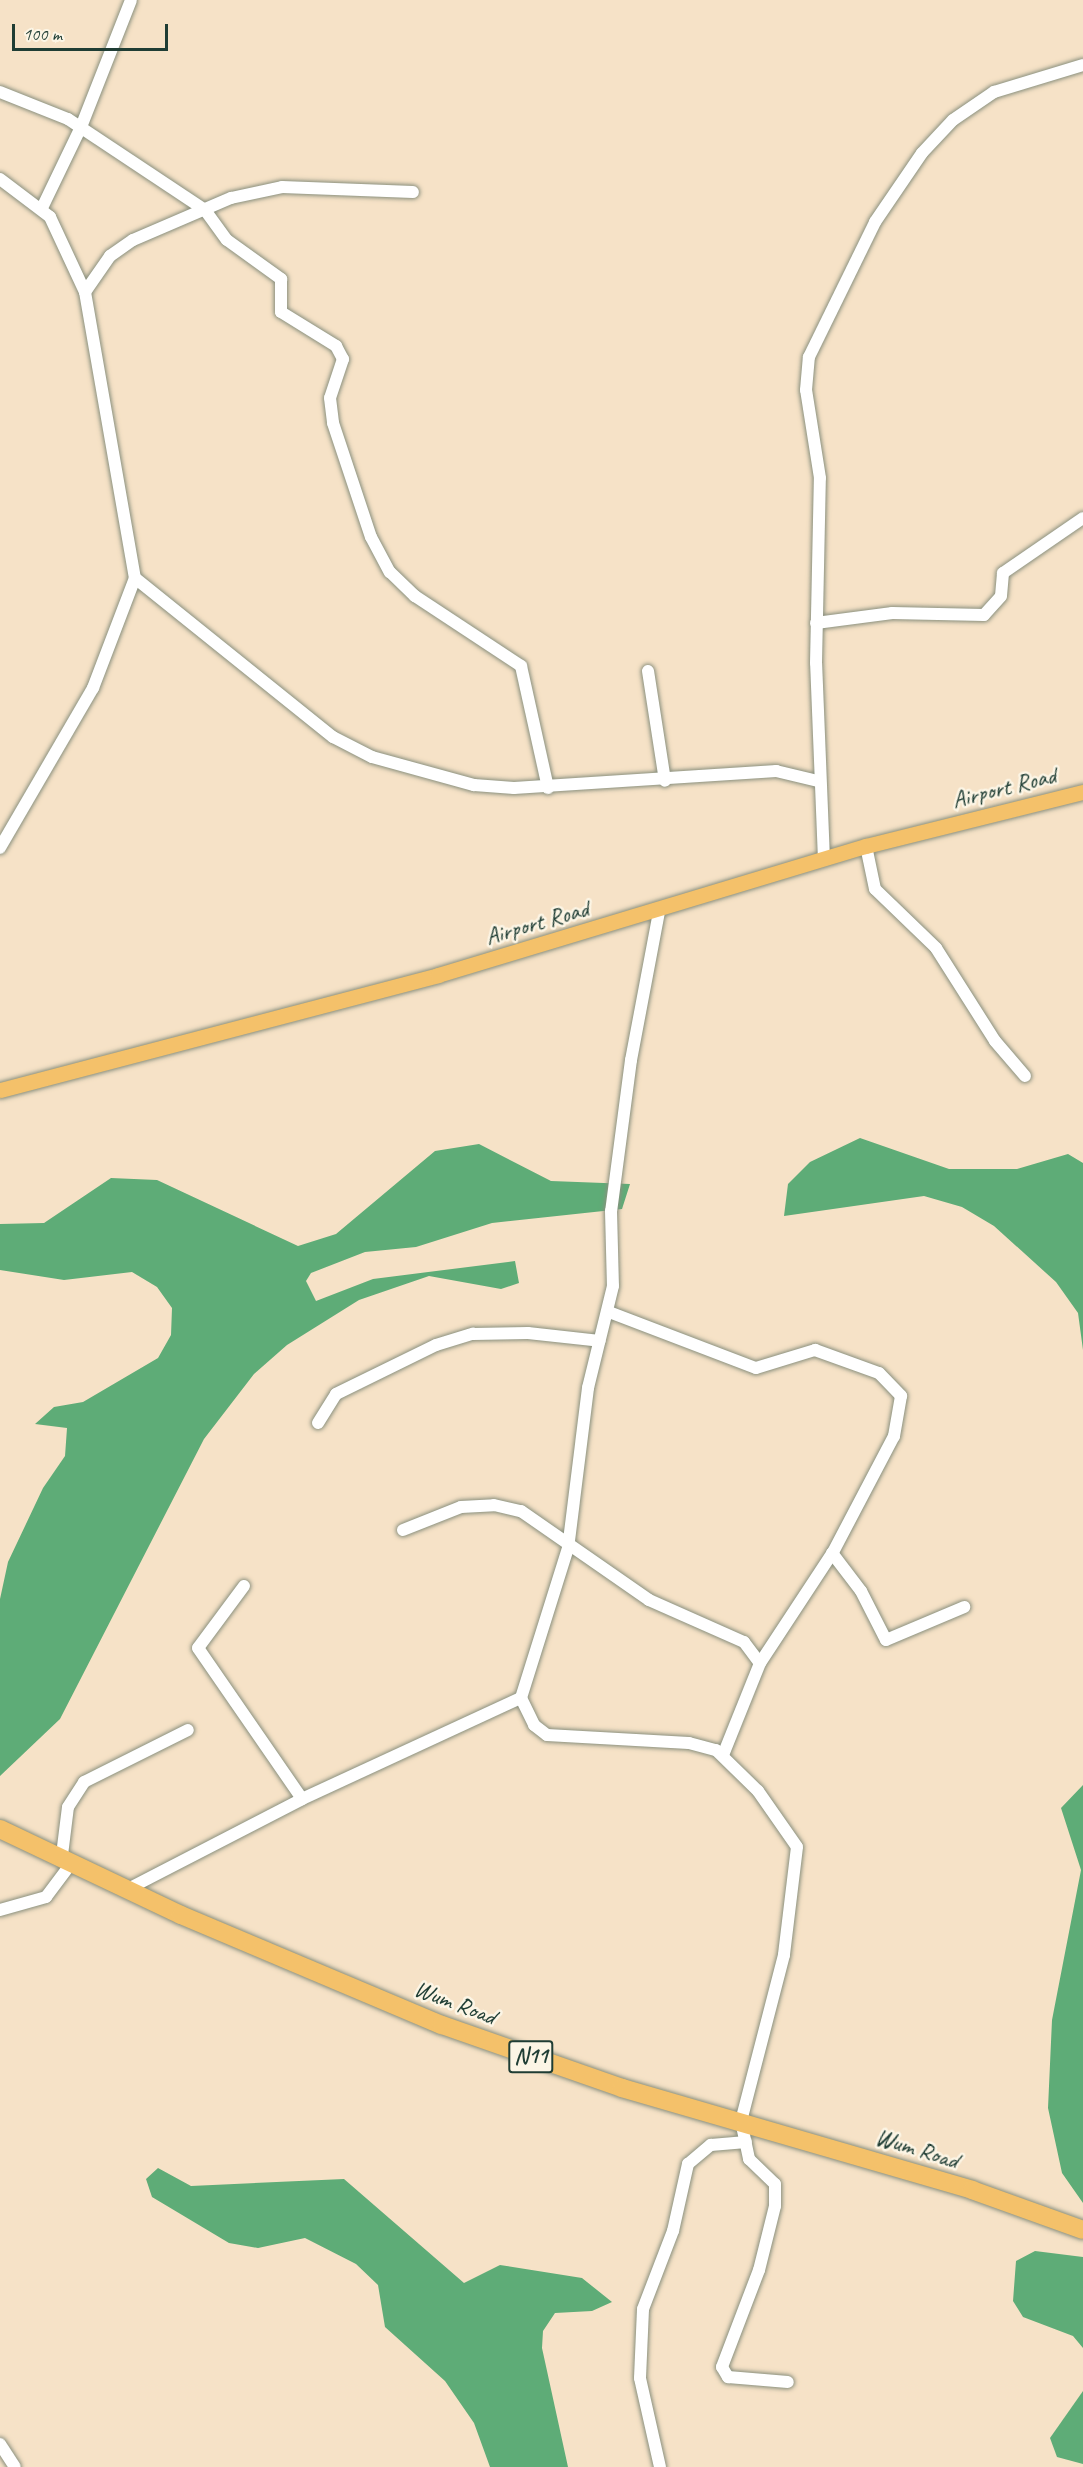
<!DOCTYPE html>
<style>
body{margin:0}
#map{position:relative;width:1083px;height:2467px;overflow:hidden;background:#f6e2c7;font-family:Caveat,sans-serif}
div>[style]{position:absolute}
.forest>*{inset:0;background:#5eac77}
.roads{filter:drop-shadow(0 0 2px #8a907e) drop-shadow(0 0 2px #8a907e)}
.minor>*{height:12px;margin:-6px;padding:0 6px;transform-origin:6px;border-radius:6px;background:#fff}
.major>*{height:15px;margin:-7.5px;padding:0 7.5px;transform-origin:7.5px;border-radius:7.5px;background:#f4c16a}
.highway>*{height:18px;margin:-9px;padding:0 9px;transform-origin:9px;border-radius:9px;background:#f4c16a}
span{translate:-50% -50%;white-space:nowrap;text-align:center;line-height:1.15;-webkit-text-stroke:5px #fcf5e5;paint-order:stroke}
.shield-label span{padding:2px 4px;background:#fcf5e5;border:2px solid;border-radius:4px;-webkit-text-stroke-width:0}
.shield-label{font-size:22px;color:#1f3d34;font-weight:700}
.street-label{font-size:24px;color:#1f3d34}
.scale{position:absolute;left:12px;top:24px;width:156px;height:27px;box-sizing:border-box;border:3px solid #1f3d34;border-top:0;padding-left:8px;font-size:18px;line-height:21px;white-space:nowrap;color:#1f3d34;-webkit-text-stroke:4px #fcf5e5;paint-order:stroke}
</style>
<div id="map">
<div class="forest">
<i style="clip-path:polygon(860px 1138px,949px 1169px,1017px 1169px,1068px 1154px,1083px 1163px,1083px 1350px,1078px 1313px,1056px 1282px,994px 1226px,962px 1207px,924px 1196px,784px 1216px,788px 1184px,810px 1162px)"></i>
<i style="clip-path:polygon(479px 1144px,551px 1181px,630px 1184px,622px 1209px,492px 1223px,416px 1247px,365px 1252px,311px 1273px,306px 1281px,316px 1301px,373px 1279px,515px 1261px,519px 1283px,501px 1289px,429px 1276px,359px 1300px,287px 1345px,254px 1374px,204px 1439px,60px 1719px,0 1776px,0 1599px,8px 1562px,43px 1488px,65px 1456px,67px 1428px,35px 1424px,54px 1407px,83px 1402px,158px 1358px,171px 1335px,172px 1308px,157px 1287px,132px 1272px,64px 1280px,0 1270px,0 1224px,44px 1223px,111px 1178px,157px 1180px,298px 1246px,336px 1234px,435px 1151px)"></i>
<i style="clip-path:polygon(1083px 1785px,1083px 2203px,1062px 2173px,1048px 2108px,1052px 2020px,1081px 1870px,1061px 1808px)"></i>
<i style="clip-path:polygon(158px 2168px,191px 2186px,344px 2179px,464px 2283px,500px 2265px,582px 2278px,612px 2302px,592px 2311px,555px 2313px,543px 2331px,542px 2348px,568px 2467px,490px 2467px,474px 2423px,445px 2381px,385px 2327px,378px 2285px,356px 2264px,305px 2238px,258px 2248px,229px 2243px,152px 2197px,146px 2179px)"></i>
<i style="clip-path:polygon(1035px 2251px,1083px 2257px,1083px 2348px,1073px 2336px,1023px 2317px,1013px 2301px,1016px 2261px)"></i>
<i style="clip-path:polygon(1083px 2391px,1083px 2464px,1057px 2457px,1050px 2438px)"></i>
</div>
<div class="roads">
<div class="minor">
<i style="left:0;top:92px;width:73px;rotate:21.7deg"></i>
<i style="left:68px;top:119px;width:164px;rotate:33.6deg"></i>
<i style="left:205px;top:210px;width:37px;rotate:54deg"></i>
<i style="left:227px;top:240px;width:67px;rotate:35.8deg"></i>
<i style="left:281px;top:279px;width:33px;rotate:90deg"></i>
<i style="left:281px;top:312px;width:65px;rotate:31.7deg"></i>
<i style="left:336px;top:346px;width:15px;rotate:62deg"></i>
<i style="left:343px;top:359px;width:41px;rotate:108.4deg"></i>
<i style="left:330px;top:398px;width:25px;rotate:83deg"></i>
<i style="left:333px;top:423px;width:120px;rotate:71.6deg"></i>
<i style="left:371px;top:537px;width:40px;rotate:62deg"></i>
<i style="left:390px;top:572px;width:35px;rotate:44deg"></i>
<i style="left:415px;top:596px;width:127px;rotate:33.4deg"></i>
<i style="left:521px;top:666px;width:125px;rotate:77.5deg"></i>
<i style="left:0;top:179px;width:63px;rotate:37.2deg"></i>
<i style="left:50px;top:217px;width:83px;rotate:65deg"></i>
<i style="left:85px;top:292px;width:290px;rotate:80.1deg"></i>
<i style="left:135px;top:578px;width:118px;rotate:110.9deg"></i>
<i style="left:93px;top:688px;width:185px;rotate:120.2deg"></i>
<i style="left:42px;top:208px;width:90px;rotate:-64.3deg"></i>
<i style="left:81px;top:127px;width:136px;rotate:-68.5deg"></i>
<i style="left:85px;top:292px;width:44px;rotate:-55.2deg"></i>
<i style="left:110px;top:256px;width:28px;rotate:-35deg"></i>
<i style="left:133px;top:240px;width:107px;rotate:-23.2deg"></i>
<i style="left:231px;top:198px;width:52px;rotate:-12.2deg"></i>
<i style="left:282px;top:187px;width:131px;rotate:2.2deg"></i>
<i style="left:135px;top:578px;width:254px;rotate:38.8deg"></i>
<i style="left:333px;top:737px;width:44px;rotate:27.1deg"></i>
<i style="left:372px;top:757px;width:106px;rotate:15.4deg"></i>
<i style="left:474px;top:785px;width:40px;rotate:4.3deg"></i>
<i style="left:514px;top:788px;width:263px;rotate:-3.7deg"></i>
<i style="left:776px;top:771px;width:43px;rotate:13.4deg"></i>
<i style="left:816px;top:623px;width:77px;rotate:-7.5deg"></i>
<i style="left:892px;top:613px;width:92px;rotate:1.2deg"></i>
<i style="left:984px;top:615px;width:25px;rotate:-48deg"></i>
<i style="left:1001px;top:596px;width:23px;rotate:-85deg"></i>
<i style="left:1003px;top:573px;width:97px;rotate:-34.5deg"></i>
<i style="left:648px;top:671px;width:111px;rotate:81.2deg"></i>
<i style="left:866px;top:846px;width:44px;rotate:78.2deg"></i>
<i style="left:875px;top:889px;width:85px;rotate:44deg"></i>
<i style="left:936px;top:948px;width:110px;rotate:57.6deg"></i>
<i style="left:995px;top:1041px;width:46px;rotate:49.4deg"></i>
<i style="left:824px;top:860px;width:197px;rotate:-92.3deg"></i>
<i style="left:816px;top:663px;width:185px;rotate:-88.8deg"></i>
<i style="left:820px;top:478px;width:89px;rotate:-99deg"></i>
<i style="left:806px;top:390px;width:33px;rotate:-85deg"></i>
<i style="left:809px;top:357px;width:150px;rotate:-63.9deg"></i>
<i style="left:875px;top:222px;width:83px;rotate:-55.7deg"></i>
<i style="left:922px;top:153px;width:45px;rotate:-46.8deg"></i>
<i style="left:953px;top:120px;width:50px;rotate:-34.3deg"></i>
<i style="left:994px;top:92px;width:93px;rotate:-16.9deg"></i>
<i style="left:659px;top:912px;width:151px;rotate:100.7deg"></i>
<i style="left:631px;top:1060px;width:152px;rotate:97.5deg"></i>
<i style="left:611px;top:1211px;width:75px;rotate:88.5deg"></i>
<i style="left:613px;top:1286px;width:105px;rotate:103.8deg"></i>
<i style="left:588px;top:1388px;width:161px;rotate:97.1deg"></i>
<i style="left:568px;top:1548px;width:157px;rotate:107.4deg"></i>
<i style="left:521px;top:1698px;width:30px;rotate:64deg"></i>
<i style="left:534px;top:1725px;width:16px;rotate:38deg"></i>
<i style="left:547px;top:1735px;width:142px;rotate:3.2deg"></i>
<i style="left:689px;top:1743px;width:28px;rotate:15deg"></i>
<i style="left:716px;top:1750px;width:59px;rotate:44.3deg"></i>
<i style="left:758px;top:1791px;width:68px;rotate:55.1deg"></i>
<i style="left:797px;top:1847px;width:109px;rotate:96.9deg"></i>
<i style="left:784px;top:1955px;width:171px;rotate:104.5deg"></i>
<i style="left:741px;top:2121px;width:39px;rotate:78deg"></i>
<i style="left:749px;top:2159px;width:36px;rotate:44deg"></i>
<i style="left:775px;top:2184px;width:22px;rotate:90deg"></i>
<i style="left:775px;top:2206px;width:66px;rotate:104deg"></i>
<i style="left:759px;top:2270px;width:104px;rotate:110.9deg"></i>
<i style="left:722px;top:2367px;width:12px;rotate:59deg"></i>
<i style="left:728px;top:2377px;width:60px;rotate:4.8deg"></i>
<i style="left:609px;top:1312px;width:157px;rotate:20.9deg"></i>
<i style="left:756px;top:1368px;width:62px;rotate:-17deg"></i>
<i style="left:815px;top:1350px;width:68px;rotate:19.8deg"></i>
<i style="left:879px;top:1373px;width:32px;rotate:46deg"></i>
<i style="left:901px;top:1396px;width:41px;rotate:99.9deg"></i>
<i style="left:894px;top:1436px;width:131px;rotate:117.7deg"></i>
<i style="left:833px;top:1552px;width:133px;rotate:123.3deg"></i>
<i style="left:760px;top:1663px;width:99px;rotate:111.9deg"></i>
<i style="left:318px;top:1423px;width:34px;rotate:-58deg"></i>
<i style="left:336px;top:1394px;width:111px;rotate:-26.1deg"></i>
<i style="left:436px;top:1345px;width:39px;rotate:-17deg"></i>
<i style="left:473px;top:1334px;width:55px;rotate:-1deg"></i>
<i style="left:528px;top:1333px;width:72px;rotate:6.3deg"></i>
<i style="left:403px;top:1530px;width:62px;rotate:-21.6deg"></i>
<i style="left:461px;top:1507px;width:33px;rotate:-3deg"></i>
<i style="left:494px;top:1505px;width:28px;rotate:13deg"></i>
<i style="left:521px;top:1511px;width:156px;rotate:34.8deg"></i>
<i style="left:649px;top:1600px;width:104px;rotate:23.9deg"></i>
<i style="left:744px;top:1642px;width:26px;rotate:53deg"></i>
<i style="left:832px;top:1553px;width:48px;rotate:52.7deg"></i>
<i style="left:861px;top:1591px;width:55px;rotate:63deg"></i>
<i style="left:886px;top:1640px;width:85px;rotate:-22.9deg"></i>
<i style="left:244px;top:1586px;width:77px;rotate:126.6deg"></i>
<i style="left:198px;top:1648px;width:183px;rotate:55.4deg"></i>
<i style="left:62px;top:1855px;width:48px;rotate:-82.9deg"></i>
<i style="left:68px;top:1807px;width:30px;rotate:-57deg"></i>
<i style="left:84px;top:1782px;width:116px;rotate:-26.6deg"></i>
<i style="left:128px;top:1889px;width:196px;rotate:-27.3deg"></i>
<i style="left:302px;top:1799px;width:241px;rotate:-24.8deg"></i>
<i style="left:0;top:1910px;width:48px;rotate:-15.8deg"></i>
<i style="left:46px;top:1897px;width:45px;rotate:-53.1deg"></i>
<i style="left:0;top:2444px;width:27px;rotate:57deg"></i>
<i style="left:660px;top:2467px;width:91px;rotate:-102.7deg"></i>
<i style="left:640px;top:2378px;width:69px;rotate:-87.5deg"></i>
<i style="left:643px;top:2309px;width:84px;rotate:-69deg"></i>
<i style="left:673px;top:2231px;width:69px;rotate:-77.4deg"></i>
<i style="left:688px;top:2164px;width:30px;rotate:-40deg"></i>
<i style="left:711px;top:2145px;width:35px;rotate:-5deg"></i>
</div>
<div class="major">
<i style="left:0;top:1090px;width:453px;rotate:-14.7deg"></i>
<i style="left:438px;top:975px;width:447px;rotate:-16.8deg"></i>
<i style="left:866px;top:846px;width:224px;rotate:-14deg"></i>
</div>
<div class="highway">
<i style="left:0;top:1829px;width:200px;rotate:25.4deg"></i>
<i style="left:181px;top:1915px;width:283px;rotate:22.9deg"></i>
<i style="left:442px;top:2025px;width:191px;rotate:19.3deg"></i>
<i style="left:622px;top:2088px;width:365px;rotate:16.2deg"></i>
<i style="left:972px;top:2190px;width:118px;rotate:19.8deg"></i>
</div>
</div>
<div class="shield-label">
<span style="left:531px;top:2057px">N11</span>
</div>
<div class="street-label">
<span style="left:1004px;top:788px;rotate:-14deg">Airport Road</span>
<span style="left:537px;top:923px;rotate:-16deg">Airport Road</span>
<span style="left:455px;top:2003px;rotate:21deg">Wum Road</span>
<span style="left:917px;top:2149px;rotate:17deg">Wum Road</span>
</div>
<div class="scale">100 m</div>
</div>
